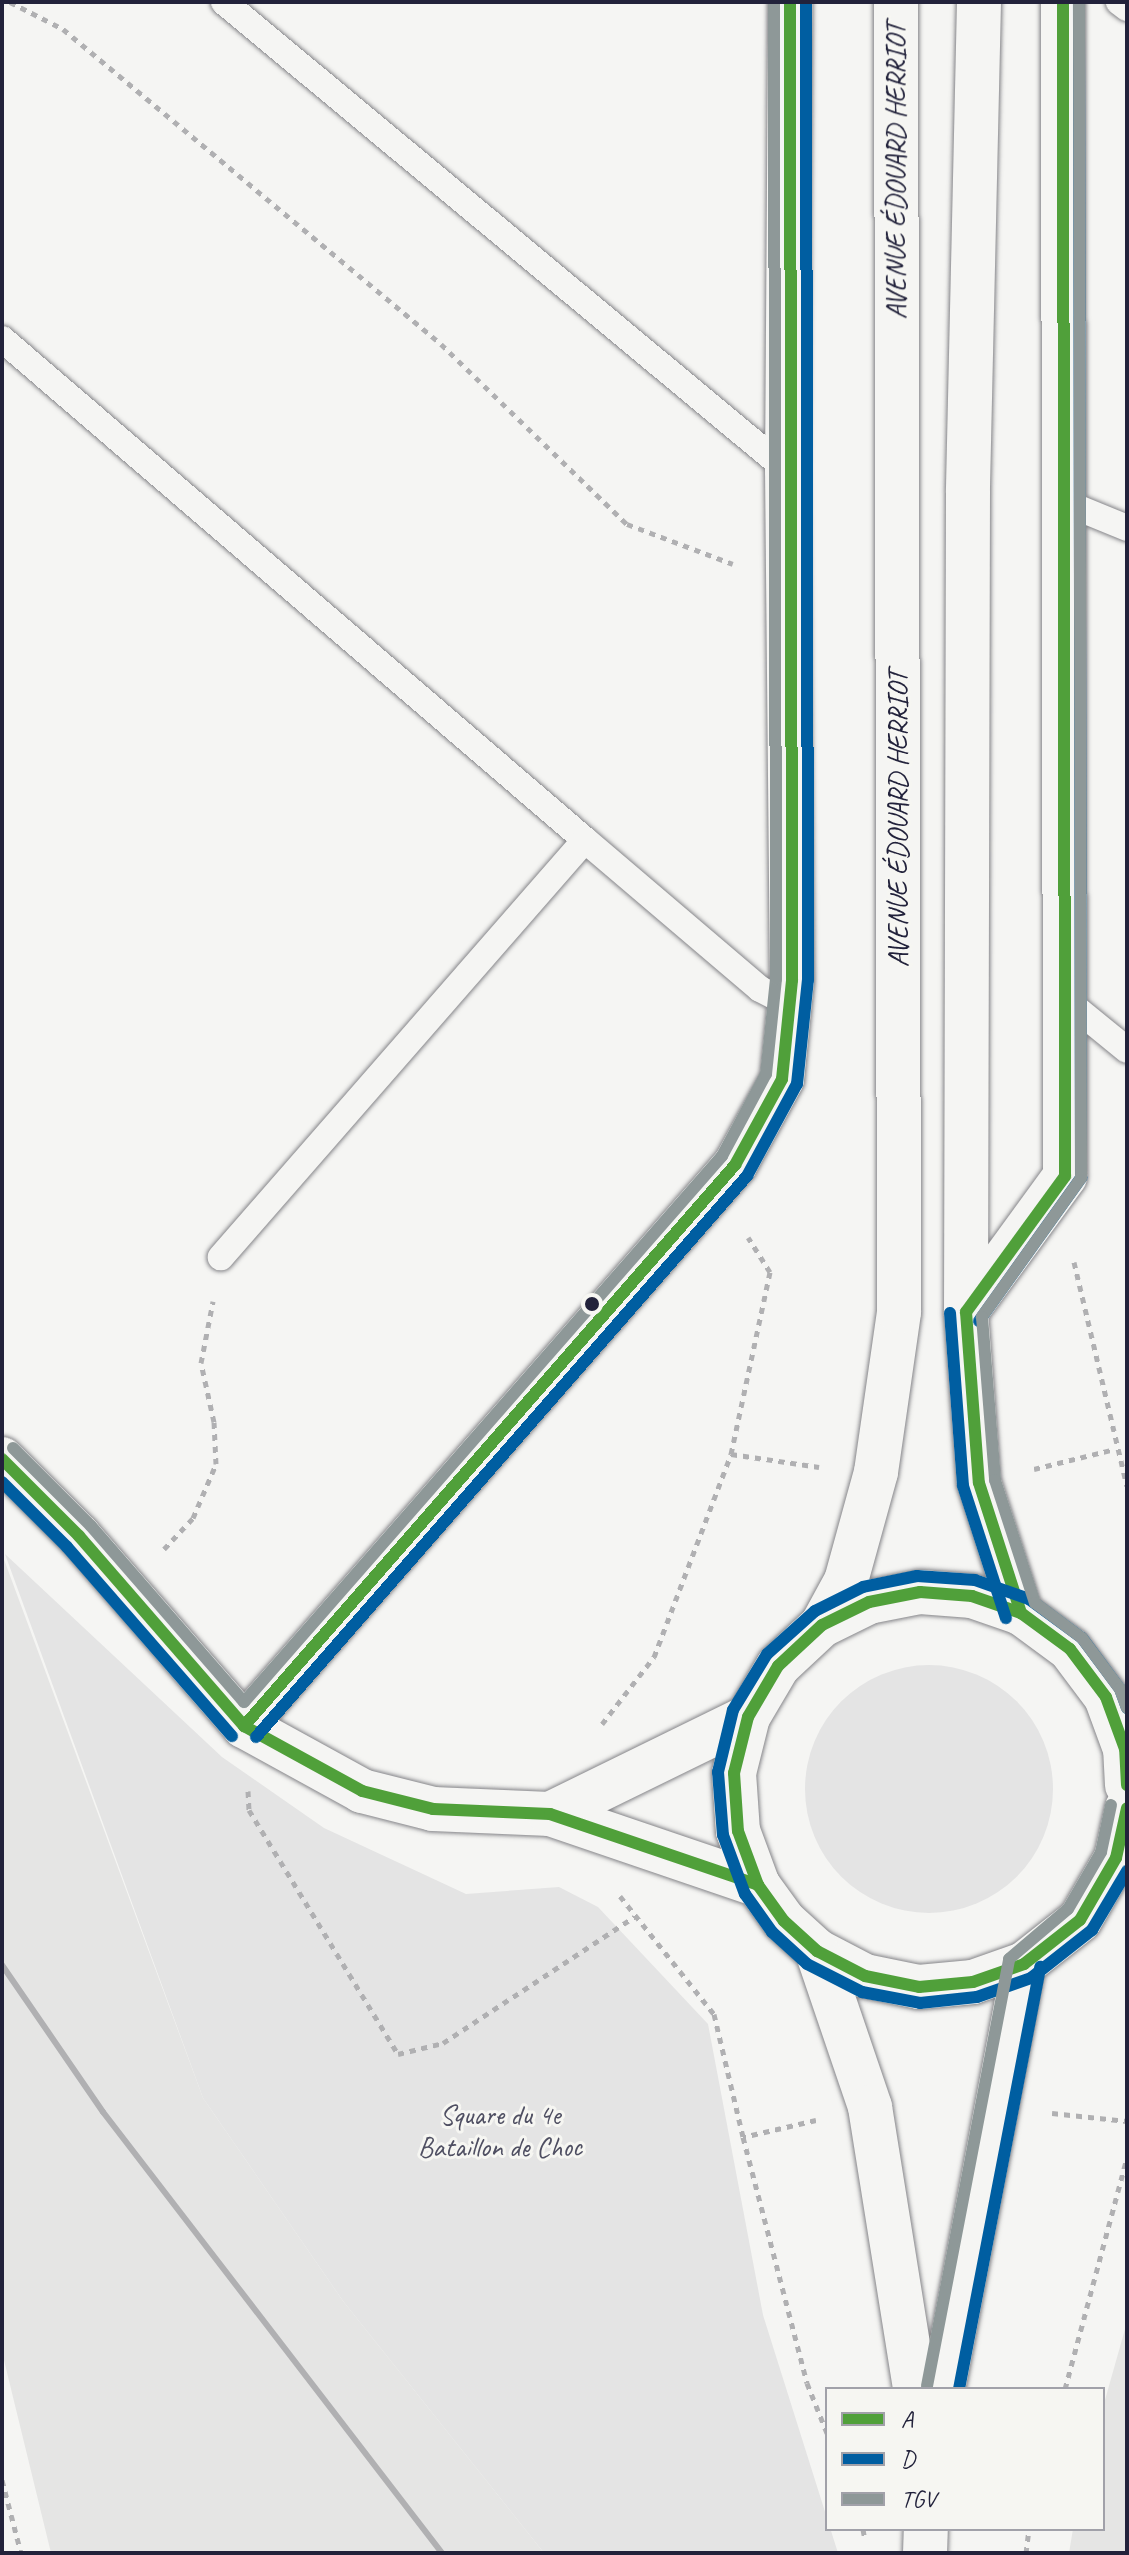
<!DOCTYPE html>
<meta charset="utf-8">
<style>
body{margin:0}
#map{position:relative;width:1129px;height:2555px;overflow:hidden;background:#f5f5f3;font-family:Caveat,sans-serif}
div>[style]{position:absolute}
.built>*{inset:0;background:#e5e5e4}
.green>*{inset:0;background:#e4e4e4}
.round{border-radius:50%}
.path>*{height:5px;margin-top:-2.5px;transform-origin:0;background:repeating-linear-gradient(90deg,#b0b0b2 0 6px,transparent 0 12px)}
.roads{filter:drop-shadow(0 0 2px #858589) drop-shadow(0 0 2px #858589)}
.lane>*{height:26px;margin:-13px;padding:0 13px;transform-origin:13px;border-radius:13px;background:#f5f5f3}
.street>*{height:44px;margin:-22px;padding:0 22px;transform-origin:22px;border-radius:22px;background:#f5f5f3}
.secondary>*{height:44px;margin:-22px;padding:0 22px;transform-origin:22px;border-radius:22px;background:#f5f5f3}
.primary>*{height:44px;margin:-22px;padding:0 22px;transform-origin:22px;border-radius:22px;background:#f5f5f3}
.rail>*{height:6px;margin:-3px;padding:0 3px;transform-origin:3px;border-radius:3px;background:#b0b0b2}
.bus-1>*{height:12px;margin:-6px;padding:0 6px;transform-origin:6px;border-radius:6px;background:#50a03a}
.bus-2>*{height:12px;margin:-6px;padding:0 6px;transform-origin:6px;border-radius:6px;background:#005ea1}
.bus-3>*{height:12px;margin:-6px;padding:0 6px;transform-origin:6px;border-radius:6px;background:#8e9898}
.dots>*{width:22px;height:22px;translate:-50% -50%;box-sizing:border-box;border:4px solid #f6f6f2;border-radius:50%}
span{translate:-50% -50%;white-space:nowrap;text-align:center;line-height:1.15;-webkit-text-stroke:6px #f6f6f2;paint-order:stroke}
.street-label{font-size:28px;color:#22223b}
.park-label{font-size:28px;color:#4f4f62}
.frame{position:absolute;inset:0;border:4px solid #22223b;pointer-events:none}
.legend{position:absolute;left:825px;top:2387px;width:280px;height:144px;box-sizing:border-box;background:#f6f6f2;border:2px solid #a1a1a9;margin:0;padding:10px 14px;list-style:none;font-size:24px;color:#22223b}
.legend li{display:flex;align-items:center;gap:16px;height:40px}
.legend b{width:40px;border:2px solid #a1a1a9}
</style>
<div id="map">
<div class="built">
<i style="clip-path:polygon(2px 1554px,203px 2098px,343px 2301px,544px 2553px,51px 2553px,2px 2352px)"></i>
<i style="clip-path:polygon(1127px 2322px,1127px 2553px,1069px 2553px,1073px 2529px,1103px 2529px,1103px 2407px)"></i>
</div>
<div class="green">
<i style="clip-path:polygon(5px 1554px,222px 1757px,324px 1828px,466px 1894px,559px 1887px,598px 1907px,708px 2024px,763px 2315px,838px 2553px,544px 2553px,343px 2301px,203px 2098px)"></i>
<i class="round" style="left:805px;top:1665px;width:248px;height:248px"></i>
</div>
<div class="path">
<i style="left:10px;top:2px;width:59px;rotate:27deg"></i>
<i style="left:63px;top:29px;width:492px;rotate:39.8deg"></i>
<i style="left:441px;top:344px;width:259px;rotate:44.1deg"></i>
<i style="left:627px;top:524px;width:113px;rotate:20.7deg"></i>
<i style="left:1074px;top:1262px;width:230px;rotate:76.7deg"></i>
<i style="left:731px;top:1454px;width:186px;rotate:-77.9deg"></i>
<i style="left:770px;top:1272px;width:41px;rotate:-122.2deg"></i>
<i style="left:1034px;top:1469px;width:83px;rotate:-13.9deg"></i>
<i style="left:164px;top:1549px;width:42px;rotate:-46.9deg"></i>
<i style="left:193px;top:1518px;width:59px;rotate:-66.9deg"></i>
<i style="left:216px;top:1464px;width:42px;rotate:-92.7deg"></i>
<i style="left:214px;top:1422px;width:60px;rotate:-102.4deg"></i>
<i style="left:201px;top:1363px;width:63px;rotate:-79deg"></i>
<i style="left:602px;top:1724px;width:85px;rotate:-52.2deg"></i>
<i style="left:654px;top:1657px;width:217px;rotate:-69.2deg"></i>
<i style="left:731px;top:1454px;width:89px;rotate:8.4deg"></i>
<i style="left:248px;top:1791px;width:19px;rotate:87deg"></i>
<i style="left:249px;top:1810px;width:286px;rotate:58.6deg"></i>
<i style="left:398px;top:2054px;width:46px;rotate:-13.7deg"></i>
<i style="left:443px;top:2043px;width:229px;rotate:-33.4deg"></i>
<i style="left:620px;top:1896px;width:151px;rotate:51.5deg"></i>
<i style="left:714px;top:2014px;width:126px;rotate:76.7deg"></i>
<i style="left:1052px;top:2113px;width:75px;rotate:6.1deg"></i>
<i style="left:816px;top:2120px;width:75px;rotate:166.9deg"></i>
<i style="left:743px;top:2137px;width:254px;rotate:75.4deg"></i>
<i style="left:807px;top:2383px;width:54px;rotate:68.2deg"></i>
<i style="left:1065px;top:2389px;width:240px;rotate:-75deg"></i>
<i style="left:2px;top:2480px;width:75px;rotate:75.4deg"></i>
<i style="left:863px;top:2529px;width:11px;rotate:80deg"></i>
<i style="left:1026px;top:2553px;width:24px;rotate:-83deg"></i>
</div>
<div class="roads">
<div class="lane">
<i style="left:224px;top:2px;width:732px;rotate:39.74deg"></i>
<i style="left:1119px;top:2px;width:10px;rotate:37deg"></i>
<i style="left:2px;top:339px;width:769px;rotate:40.67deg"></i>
<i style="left:585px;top:840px;width:554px;rotate:131.12deg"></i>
<i style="left:1061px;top:501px;width:71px;rotate:22.2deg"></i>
<i style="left:585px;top:840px;width:230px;rotate:40.4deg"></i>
<i style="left:760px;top:989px;width:34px;rotate:27deg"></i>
<i style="left:1067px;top:1001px;width:77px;rotate:39.2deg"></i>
</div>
<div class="street">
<i style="left:966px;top:1312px;width:168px;rotate:-53.9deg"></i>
<i style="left:1065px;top:1176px;width:1174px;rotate:-90.1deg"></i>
<i style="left:244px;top:1726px;width:746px;rotate:-48.81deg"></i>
<i style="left:735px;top:1165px;width:98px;rotate:-61.3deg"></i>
<i style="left:782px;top:1079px;width:100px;rotate:-84.2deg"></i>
<i style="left:792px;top:980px;width:510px;rotate:-90.56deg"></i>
<i style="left:787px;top:470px;width:468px;rotate:-89.6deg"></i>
</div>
<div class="secondary">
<i style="left:2px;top:1459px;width:109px;rotate:45deg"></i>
<i style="left:79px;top:1536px;width:252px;rotate:49deg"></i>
<i style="left:244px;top:1726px;width:135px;rotate:28.8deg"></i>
<i style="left:362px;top:1791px;width:73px;rotate:14.2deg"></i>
<i style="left:433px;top:1809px;width:117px;rotate:2.4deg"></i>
<i style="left:550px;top:1814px;width:220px;rotate:18.8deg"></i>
<i style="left:550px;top:1814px;width:220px;rotate:-26.1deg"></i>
</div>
<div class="primary">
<i style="left:979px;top:2px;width:490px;rotate:91.3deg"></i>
<i style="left:968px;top:492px;width:820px;rotate:90.14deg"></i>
<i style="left:966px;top:1312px;width:171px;rotate:85.7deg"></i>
<i style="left:979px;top:1483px;width:137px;rotate:72.1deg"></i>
<i style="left:822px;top:1625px;width:50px;rotate:-61.4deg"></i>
<i style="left:846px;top:1581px;width:113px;rotate:-74.6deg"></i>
<i style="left:876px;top:1472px;width:162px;rotate:-81.8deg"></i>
<i style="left:899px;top:1312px;width:1310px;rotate:-90.13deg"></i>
<i style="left:1127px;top:1785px;width:36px;rotate:-93deg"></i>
<i style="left:1125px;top:1749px;width:55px;rotate:-110.1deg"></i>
<i style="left:1106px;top:1697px;width:60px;rotate:-126.9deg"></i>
<i style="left:1070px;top:1649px;width:61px;rotate:-143.7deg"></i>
<i style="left:1021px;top:1613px;width:52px;rotate:-160.9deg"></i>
<i style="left:972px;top:1596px;width:52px;rotate:-175.6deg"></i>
<i style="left:920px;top:1592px;width:52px;rotate:168.9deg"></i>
<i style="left:869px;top:1602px;width:52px;rotate:153.9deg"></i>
<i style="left:822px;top:1625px;width:60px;rotate:137deg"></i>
<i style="left:778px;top:1666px;width:59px;rotate:120.5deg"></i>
<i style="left:748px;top:1717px;width:58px;rotate:104deg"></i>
<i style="left:734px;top:1773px;width:58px;rotate:86.1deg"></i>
<i style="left:738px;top:1831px;width:58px;rotate:69.7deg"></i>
<i style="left:758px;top:1885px;width:44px;rotate:54.2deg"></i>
<i style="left:784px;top:1921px;width:45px;rotate:42.3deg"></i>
<i style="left:817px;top:1951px;width:54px;rotate:27.5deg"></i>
<i style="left:865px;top:1976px;width:55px;rotate:11.5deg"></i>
<i style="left:919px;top:1987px;width:54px;rotate:-5.3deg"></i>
<i style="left:973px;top:1982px;width:54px;rotate:-19.4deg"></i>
<i style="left:1024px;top:1964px;width:71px;rotate:-38.2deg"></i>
<i style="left:1080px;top:1920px;width:72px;rotate:-59.9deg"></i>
<i style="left:1116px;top:1858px;width:51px;rotate:-77.6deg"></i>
<i style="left:817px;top:1951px;width:165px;rotate:71.2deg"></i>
<i style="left:870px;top:2107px;width:286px;rotate:80.9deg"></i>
<i style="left:943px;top:2389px;width:433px;rotate:-79.2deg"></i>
<i style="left:925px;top:2553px;width:24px;rotate:-88deg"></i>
</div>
</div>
<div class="rail">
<i style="left:2px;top:1965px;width:178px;rotate:55.5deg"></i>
<i style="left:103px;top:2112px;width:556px;rotate:52.45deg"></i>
</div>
<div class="bus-1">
<i style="left:966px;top:1312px;width:168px;rotate:-53.9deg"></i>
<i style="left:1065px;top:1176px;width:1174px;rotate:-90.1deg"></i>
<i style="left:966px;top:1312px;width:171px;rotate:85.7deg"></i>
<i style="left:979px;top:1483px;width:137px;rotate:72.1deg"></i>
<i style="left:2px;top:1459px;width:109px;rotate:45deg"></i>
<i style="left:79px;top:1536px;width:252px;rotate:49deg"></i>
<i style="left:244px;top:1726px;width:135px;rotate:28.8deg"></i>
<i style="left:362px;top:1791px;width:73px;rotate:14.2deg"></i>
<i style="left:433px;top:1809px;width:117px;rotate:2.4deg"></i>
<i style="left:550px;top:1814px;width:220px;rotate:18.8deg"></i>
<i style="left:244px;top:1726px;width:746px;rotate:-48.81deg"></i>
<i style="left:735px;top:1165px;width:98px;rotate:-61.3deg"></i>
<i style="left:782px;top:1079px;width:100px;rotate:-84.2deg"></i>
<i style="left:792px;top:980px;width:978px;rotate:-90.12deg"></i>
<i style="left:1127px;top:1785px;width:36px;rotate:-93deg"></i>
<i style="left:1125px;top:1749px;width:55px;rotate:-110.1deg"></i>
<i style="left:1106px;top:1697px;width:60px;rotate:-126.9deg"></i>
<i style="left:1070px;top:1649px;width:61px;rotate:-143.7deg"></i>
<i style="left:1021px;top:1613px;width:52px;rotate:-160.9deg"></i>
<i style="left:972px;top:1596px;width:52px;rotate:-175.6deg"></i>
<i style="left:920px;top:1592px;width:52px;rotate:168.9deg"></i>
<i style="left:869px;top:1602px;width:52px;rotate:153.9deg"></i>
<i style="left:822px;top:1625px;width:60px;rotate:137deg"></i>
<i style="left:778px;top:1666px;width:59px;rotate:120.5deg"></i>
<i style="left:748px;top:1717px;width:58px;rotate:104deg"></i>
<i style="left:734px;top:1773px;width:58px;rotate:86.1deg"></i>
<i style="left:738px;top:1831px;width:58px;rotate:69.7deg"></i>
<i style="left:758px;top:1885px;width:44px;rotate:54.2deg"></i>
<i style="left:784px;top:1921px;width:45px;rotate:42.3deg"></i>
<i style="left:817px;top:1951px;width:54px;rotate:27.5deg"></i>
<i style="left:865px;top:1976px;width:55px;rotate:11.5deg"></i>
<i style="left:919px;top:1987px;width:54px;rotate:-5.3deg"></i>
<i style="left:973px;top:1982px;width:54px;rotate:-19.4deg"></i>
<i style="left:1024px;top:1964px;width:71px;rotate:-38.2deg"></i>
<i style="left:1080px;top:1920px;width:72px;rotate:-59.9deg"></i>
<i style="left:1116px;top:1858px;width:51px;rotate:-77.6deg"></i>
</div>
<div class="bus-2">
<i style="left:950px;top:1313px;width:173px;rotate:85.7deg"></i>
<i style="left:963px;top:1486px;width:139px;rotate:72deg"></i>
<i style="left:979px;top:1321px;width:176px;rotate:-54.5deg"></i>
<i style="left:1081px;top:1178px;width:1176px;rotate:-90.1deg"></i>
<i style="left:2px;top:1482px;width:92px;rotate:45deg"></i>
<i style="left:67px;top:1547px;width:251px;rotate:48.9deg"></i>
<i style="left:1127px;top:1708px;width:20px;rotate:-110deg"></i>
<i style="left:1120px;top:1689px;width:64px;rotate:-126.7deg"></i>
<i style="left:1082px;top:1638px;width:66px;rotate:-143.7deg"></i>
<i style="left:1029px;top:1599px;width:57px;rotate:-160.6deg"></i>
<i style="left:975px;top:1580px;width:58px;rotate:-176.1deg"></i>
<i style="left:917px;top:1576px;width:55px;rotate:168.5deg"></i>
<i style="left:863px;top:1587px;width:54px;rotate:153.4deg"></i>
<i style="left:815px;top:1611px;width:64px;rotate:138.1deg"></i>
<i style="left:767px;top:1654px;width:66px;rotate:121.3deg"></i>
<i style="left:733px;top:1710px;width:64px;rotate:103.6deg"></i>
<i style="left:718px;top:1772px;width:63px;rotate:85.5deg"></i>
<i style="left:723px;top:1835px;width:63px;rotate:69.6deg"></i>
<i style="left:745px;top:1894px;width:47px;rotate:54.6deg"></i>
<i style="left:772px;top:1932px;width:47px;rotate:42.4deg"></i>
<i style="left:807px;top:1964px;width:62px;rotate:27deg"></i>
<i style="left:862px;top:1992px;width:59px;rotate:10.7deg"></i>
<i style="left:920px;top:2003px;width:57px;rotate:-6deg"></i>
<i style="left:977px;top:1997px;width:57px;rotate:-19.4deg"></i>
<i style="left:1031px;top:1978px;width:78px;rotate:-38.2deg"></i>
<i style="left:1092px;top:1930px;width:69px;rotate:-59.3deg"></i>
<i style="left:256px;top:1737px;width:746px;rotate:-48.81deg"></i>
<i style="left:747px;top:1176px;width:105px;rotate:-61.5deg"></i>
<i style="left:797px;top:1084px;width:105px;rotate:-84deg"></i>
<i style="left:808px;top:980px;width:978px;rotate:-90.12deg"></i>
<i style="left:959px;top:2389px;width:430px;rotate:-79.1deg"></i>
</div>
<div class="bus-3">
<i style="left:1079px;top:2px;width:1176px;rotate:89.9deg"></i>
<i style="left:1081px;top:1178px;width:171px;rotate:125.5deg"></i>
<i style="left:982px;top:1317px;width:164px;rotate:85.4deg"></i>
<i style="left:995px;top:1480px;width:129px;rotate:72deg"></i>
<i style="left:1035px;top:1603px;width:59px;rotate:36.7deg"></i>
<i style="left:1082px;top:1638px;width:64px;rotate:53.3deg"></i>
<i style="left:1120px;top:1689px;width:20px;rotate:70deg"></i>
<i style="left:13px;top:1448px;width:110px;rotate:45deg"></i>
<i style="left:91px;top:1526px;width:233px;rotate:49deg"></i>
<i style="left:244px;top:1702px;width:726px;rotate:-48.8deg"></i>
<i style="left:722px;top:1156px;width:93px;rotate:-61.8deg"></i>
<i style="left:766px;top:1074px;width:96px;rotate:-84deg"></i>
<i style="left:776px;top:979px;width:977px;rotate:-90.12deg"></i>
<i style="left:927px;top:2386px;width:435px;rotate:-79.1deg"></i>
<i style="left:1009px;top:1959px;width:77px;rotate:-40.3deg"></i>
<i style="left:1068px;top:1909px;width:66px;rotate:-59.9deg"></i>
<i style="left:1101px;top:1852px;width:48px;rotate:-78deg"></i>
</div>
<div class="dots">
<i style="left:592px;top:1304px;background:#22223b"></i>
</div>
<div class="street-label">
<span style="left:896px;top:171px;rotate:-90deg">AVENUE ÉDOUARD HERRIOT</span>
<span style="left:898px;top:819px;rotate:-90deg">AVENUE ÉDOUARD HERRIOT</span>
</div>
<div class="park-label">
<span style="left:500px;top:2131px">Square du 4e<br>Bataillon de Choc</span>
</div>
<div class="frame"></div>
<ul class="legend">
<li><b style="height:10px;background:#50a03a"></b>A</li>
<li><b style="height:10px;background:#005ea1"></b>D</li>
<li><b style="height:10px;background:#8e9898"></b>TGV</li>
</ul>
</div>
